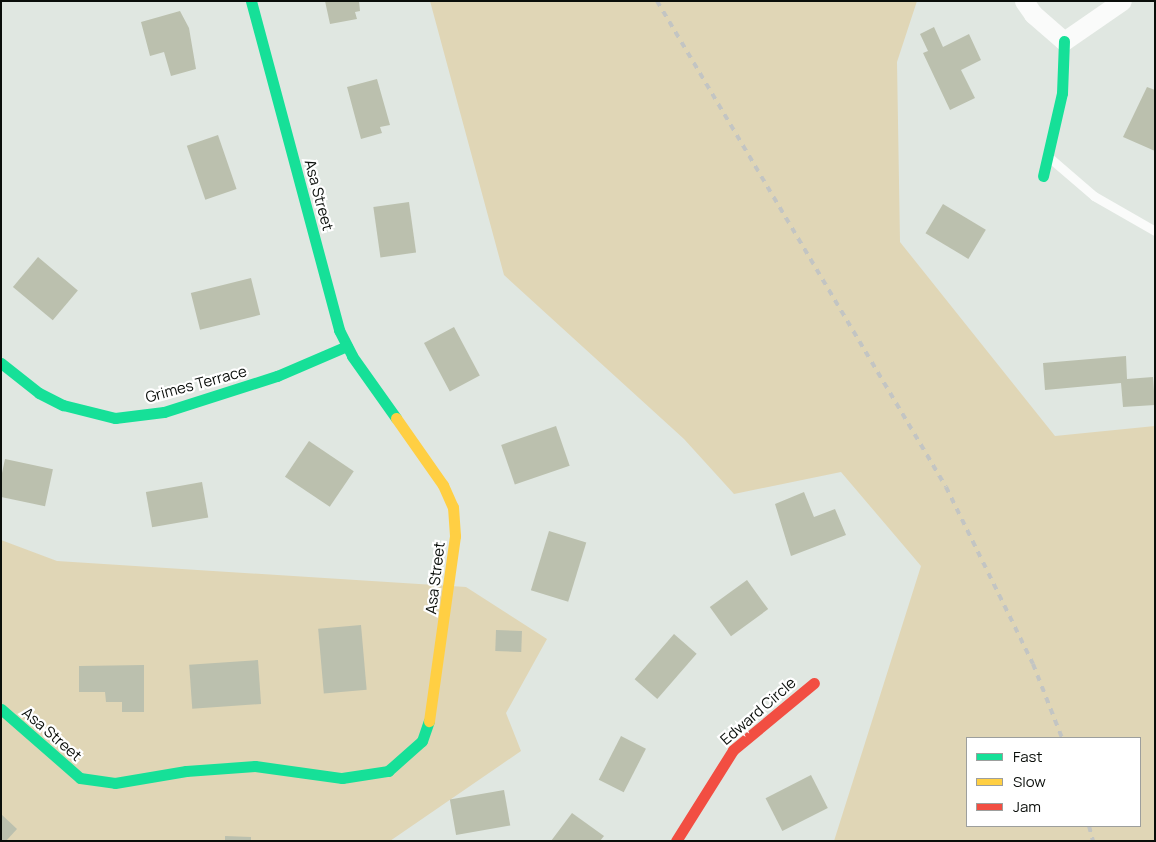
<!DOCTYPE html>
<style>
body{margin:0}
#map{position:relative;width:1156px;height:842px;overflow:hidden;background:#e0e7e1;font-family:Manrope,sans-serif}
div>[style]{position:absolute}
.green>*{inset:0;background:#e0d6b6}
.building>*{inset:0;background:#bbc0ae;transform-origin:0 0}
.lane>*{height:9px;margin:-4.5px;padding:0 4.5px;transform-origin:4.5px;border-radius:4.5px;background:#fafbfa}
.street>*{height:19px;margin:-9.5px;padding:0 9.5px;transform-origin:9.5px;border-radius:9.5px;background:#fafbfa}
.fast>*{height:11px;margin:-5.5px;padding:0 5.5px;transform-origin:5.5px;border-radius:5.5px;background:#16e098}
.slow>*{height:11px;margin:-5.5px;padding:0 5.5px;transform-origin:5.5px;border-radius:5.5px;background:#ffcf43}
.jam>*{height:11px;margin:-5.5px;padding:0 5.5px;transform-origin:5.5px;border-radius:5.5px;background:#f24e42}
.rail>*{height:4px;margin-top:-2px;transform-origin:0;background:repeating-linear-gradient(90deg,#c3c5c3 0 6px,transparent 0 12px)}
span{translate:-50% -50%;white-space:nowrap;text-align:center;line-height:1.15;-webkit-text-stroke:4.5px #fff;paint-order:stroke}
.street-label{font-size:15px;color:#0a0e0a}
.frame{position:absolute;inset:0;border:2px solid #0a0e0a;pointer-events:none}
.legend{position:absolute;left:966px;top:737px;width:175px;height:90px;box-sizing:border-box;background:#fff;border:1px solid #9d9f9d;margin:0;padding:6px 9px;list-style:none;font-size:15px;color:#0a0e0a}
.legend li{display:flex;align-items:center;gap:10px;height:25px}
.legend b{width:25px;border:1px solid #9d9f9d}
</style>
<div id="map">
<div class="green">
<i style="clip-path:polygon(evenodd,430px 1px,917px 1px,897px 62px,900px 242px,1055px 436px,1155px 426px,1155px 841px,834px 841px,921px 566px,841px 472px,734px 494px,684px 439px,504px 275px,430px 1px,967px 738px,1140px 738px,1140px 826px,967px 826px,967px 738px)"></i>
<i style="clip-path:polygon(1px 540px,57px 561px,466px 587px,547px 639px,506px 713px,521px 751px,390px 841px,1px 841px)"></i>
</div>
<div class="building">
<i style="clip-path:polygon(325px 1px,359px 1px,360px 11px,355px 12px,357px 19px,330px 24px)"></i>
<i style="clip-path:polygon(180px 11px,189px 28px,196px 69px,171px 76px,164px 52px,150px 56px,141px 22px)"></i>
<i style="clip-path:polygon(934px 27px,943px 47px,969px 34px,981px 60px,961px 70px,975px 98px,950px 110px,923px 53px,928px 51px,920px 34px)"></i>
<i style="clip-path:polygon(377px 79px,390px 125px,380px 127px,382px 133px,361px 139px,347px 87px)"></i>
<i style="clip-path:polygon(1147px 87px,1155px 90px,1155px 151px,1123px 137px)"></i>
<i style="left:218px;top:135px;width:57px;height:33px;rotate:71deg"></i>
<i style="left:409px;top:202px;width:51px;height:36px;rotate:82deg"></i>
<i style="left:943px;top:204px;width:50px;height:34px;rotate:31deg"></i>
<i style="left:38px;top:257px;width:52px;height:39px;rotate:40deg"></i>
<i style="left:251px;top:278px;width:38px;height:62px;rotate:76deg"></i>
<i style="left:454px;top:327px;width:55px;height:34px;rotate:62deg"></i>
<i style="clip-path:polygon(1126px 356px,1127px 379px,1153px 377px,1155px 405px,1123px 407px,1121px 383px,1045px 390px,1043px 363px)"></i>
<i style="left:556px;top:426px;width:42px;height:58px;rotate:71deg"></i>
<i style="left:309px;top:441px;width:54px;height:43px;rotate:34deg"></i>
<i style="left:5px;top:459px;width:49px;height:38px;rotate:12deg"></i>
<i style="left:202px;top:482px;width:36px;height:57px;rotate:80deg"></i>
<i style="clip-path:polygon(804px 492px,814px 517px,835px 509px,846px 535px,791px 556px,775px 504px)"></i>
<i style="left:549px;top:531px;width:39px;height:62px;rotate:17deg"></i>
<i style="left:747px;top:580px;width:36px;height:46px;rotate:54deg"></i>
<i style="left:361px;top:625px;width:65px;height:43px;rotate:85deg"></i>
<i style="left:496px;top:630px;width:26px;height:21px;rotate:2deg"></i>
<i style="left:674px;top:634px;width:30px;height:60px;rotate:41deg"></i>
<i style="left:258px;top:660px;width:44px;height:69px;rotate:86deg"></i>
<i style="clip-path:polygon(144px 665px,144px 712px,122px 712px,122px 702px,106px 702px,105px 692px,79px 692px,79px 666px)"></i>
<i style="left:621px;top:736px;width:28px;height:49px;rotate:27deg"></i>
<i style="left:811px;top:775px;width:37px;height:51px;rotate:63deg"></i>
<i style="left:504px;top:790px;width:36px;height:55px;rotate:80deg"></i>
<i style="clip-path:polygon(572px 813px,604px 836px,600px 841px,551px 841px)"></i>
<i style="clip-path:polygon(1px 814px,17px 829px,6px 841px,1px 841px)"></i>
<i style="clip-path:polygon(225px 836px,251px 837px,251px 841px,225px 841px)"></i>
</div>
<div class="lane">
<i style="left:1051px;top:159px;width:57px;rotate:40.7deg"></i>
<i style="left:1094px;top:196px;width:70px;rotate:29.8deg"></i>
</div>
<div class="street">
<i style="left:1024px;top:1px;width:16px;rotate:55deg"></i>
<i style="left:1033px;top:14px;width:41px;rotate:41.1deg"></i>
<i style="left:1064px;top:41px;width:70px;rotate:-34.6deg"></i>
</div>
<div class="fast">
<i style="left:251px;top:1px;width:341px;rotate:75deg"></i>
<i style="left:339px;top:330px;width:29px;rotate:63deg"></i>
<i style="left:352px;top:356px;width:76px;rotate:54.6deg"></i>
<i style="left:1043px;top:176px;width:85px;rotate:-77.1deg"></i>
<i style="left:1062px;top:93px;width:52px;rotate:-87.8deg"></i>
<i style="left:1px;top:363px;width:48px;rotate:38.3deg"></i>
<i style="left:39px;top:393px;width:27px;rotate:27deg"></i>
<i style="left:63px;top:405px;width:54px;rotate:14deg"></i>
<i style="left:115px;top:418px;width:49px;rotate:-7deg"></i>
<i style="left:164px;top:412px;width:119px;rotate:-17.7deg"></i>
<i style="left:277px;top:376px;width:76px;rotate:-23.2deg"></i>
<i style="left:1px;top:709px;width:105px;rotate:41.1deg"></i>
<i style="left:80px;top:778px;width:35px;rotate:8deg"></i>
<i style="left:115px;top:783px;width:72px;rotate:-9.6deg"></i>
<i style="left:186px;top:771px;width:69px;rotate:-4.1deg"></i>
<i style="left:255px;top:766px;width:88px;rotate:7.9deg"></i>
<i style="left:342px;top:778px;width:47px;rotate:-8.7deg"></i>
<i style="left:388px;top:771px;width:45px;rotate:-41.4deg"></i>
<i style="left:422px;top:741px;width:21px;rotate:-71deg"></i>
</div>
<div class="slow">
<i style="left:396px;top:418px;width:82px;rotate:55deg"></i>
<i style="left:443px;top:485px;width:24px;rotate:66deg"></i>
<i style="left:453px;top:507px;width:29px;rotate:86deg"></i>
<i style="left:455px;top:536px;width:187px;rotate:98deg"></i>
</div>
<div class="jam">
<i style="left:676px;top:841px;width:107px;rotate:-57.9deg"></i>
<i style="left:733px;top:750px;width:105px;rotate:-39.6deg"></i>
</div>
<div class="rail">
<i style="left:657px;top:1px;width:565px;rotate:59.26deg"></i>
<i style="left:946px;top:487px;width:197px;rotate:63.8deg"></i>
<i style="left:1033px;top:664px;width:79px;rotate:68.6deg"></i>
<i style="left:1089px;top:826px;width:16px;rotate:75deg"></i>
</div>
<div class="street-label">
<span style="left:319px;top:195px;rotate:75deg">Asa Street</span>
<span style="left:196px;top:384px;rotate:-15deg">Grimes Terrace</span>
<span style="left:435px;top:578px;rotate:-83deg">Asa Street</span>
<span style="left:758px;top:711px;rotate:-41deg">Edward Circle</span>
<span style="left:52px;top:734px;rotate:41deg">Asa Street</span>
</div>
<div class="frame"></div>
<ul class="legend">
<li><b style="height:6px;background:#16e098"></b>Fast</li>
<li><b style="height:6px;background:#ffcf43"></b>Slow</li>
<li><b style="height:6px;background:#f24e42"></b>Jam</li>
</ul>
</div>
